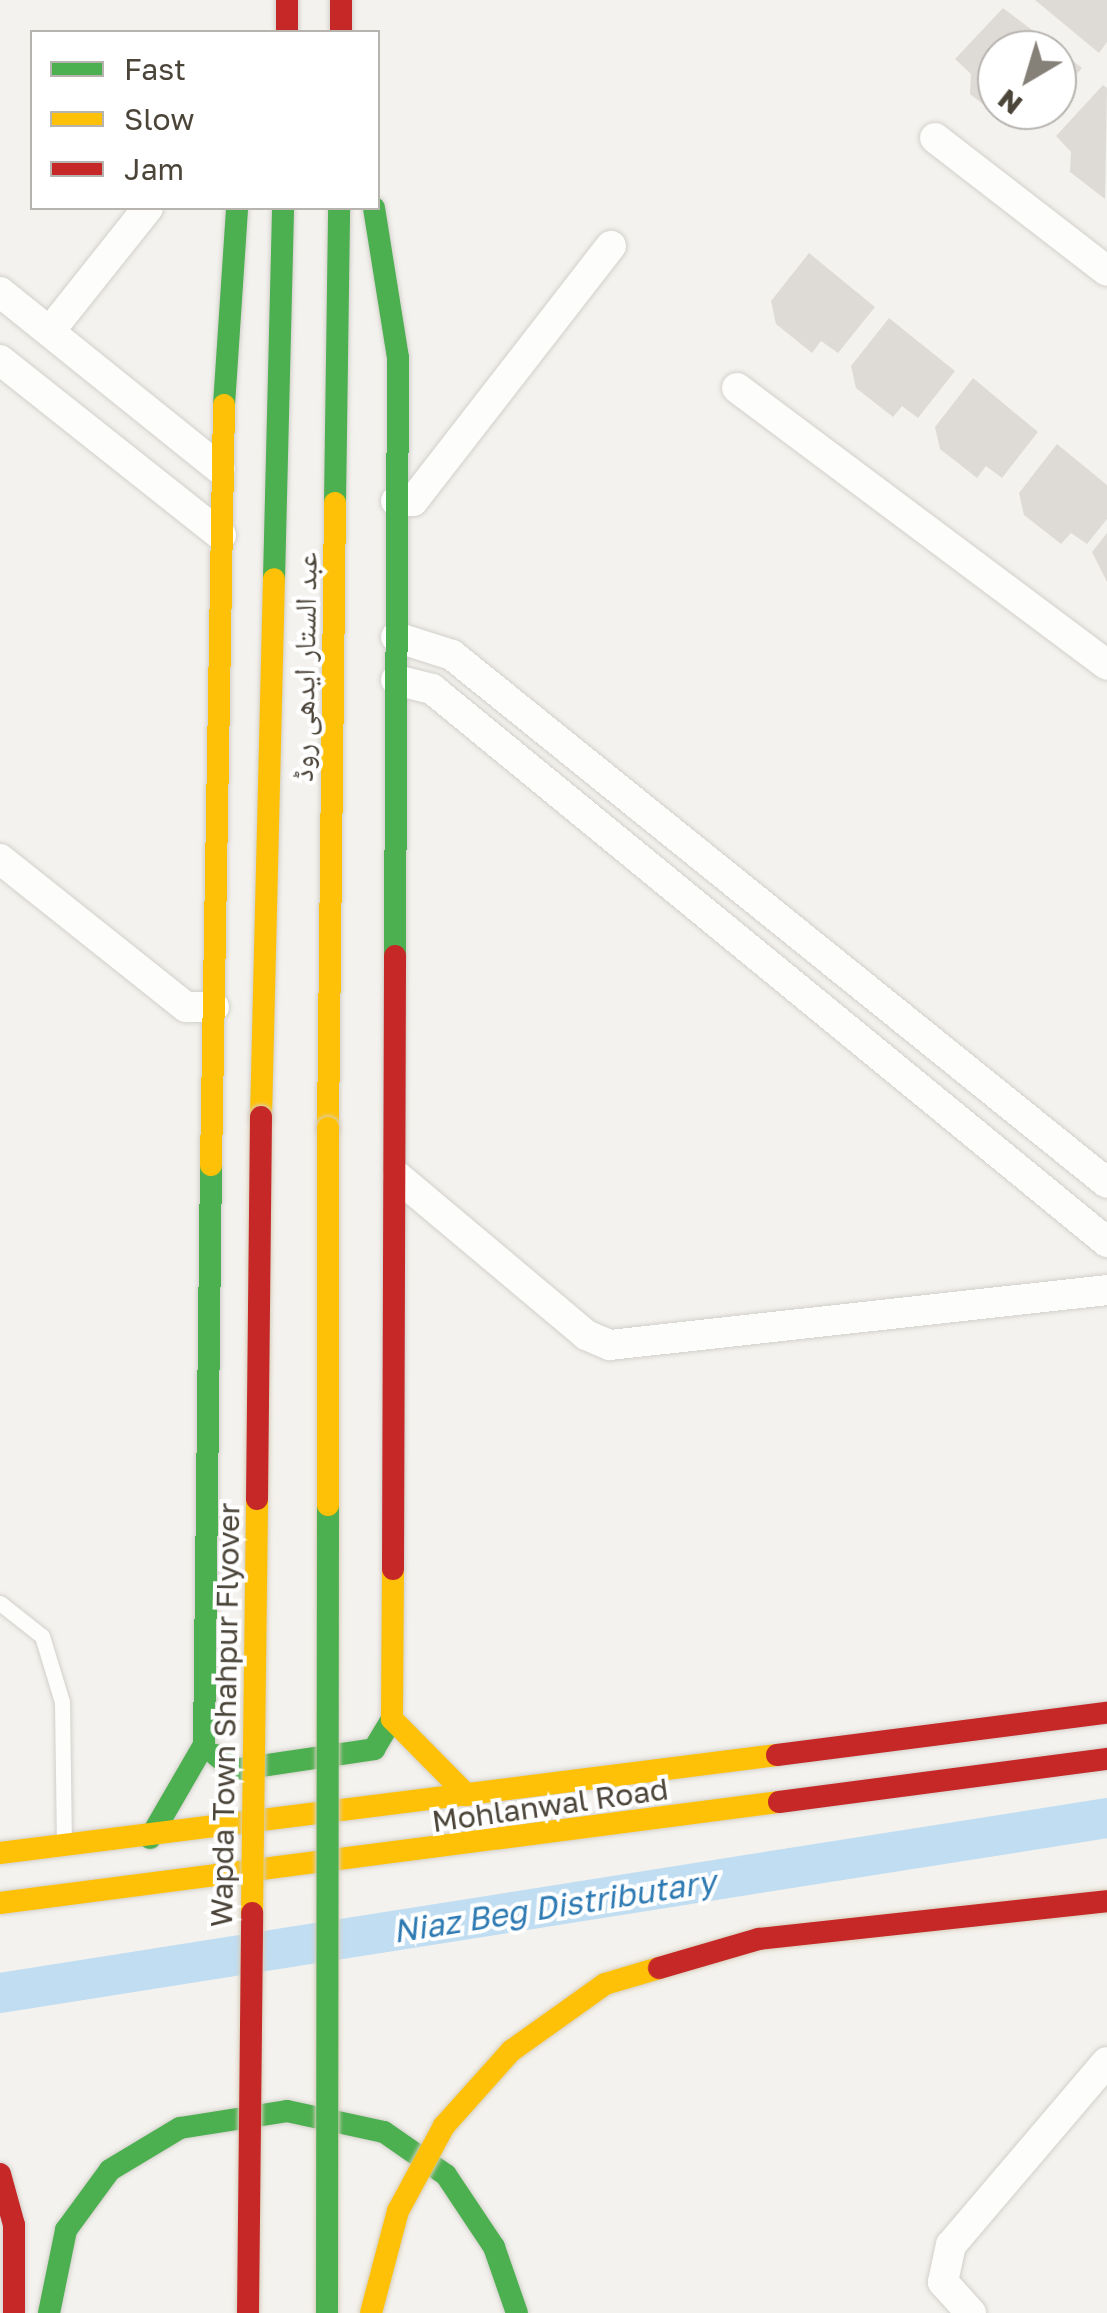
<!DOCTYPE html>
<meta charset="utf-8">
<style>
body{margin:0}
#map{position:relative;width:1107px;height:2313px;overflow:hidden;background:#f4f2ee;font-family:"Golos Text","Noto Naskh Arabic",sans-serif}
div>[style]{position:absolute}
.canal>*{height:40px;margin:-20px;padding:0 20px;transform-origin:20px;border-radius:20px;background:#c0ddf1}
.building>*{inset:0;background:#dedbd6}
.roads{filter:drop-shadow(0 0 2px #d2d0cb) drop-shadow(0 0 2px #d2d0cb)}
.lane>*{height:15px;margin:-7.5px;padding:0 7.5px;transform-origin:7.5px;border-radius:7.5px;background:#fdfdfc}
.street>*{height:30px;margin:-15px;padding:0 15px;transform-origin:15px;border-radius:15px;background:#fdfdfc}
.fast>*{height:22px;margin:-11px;padding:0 11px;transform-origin:11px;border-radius:11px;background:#4caf50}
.slow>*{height:22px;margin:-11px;padding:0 11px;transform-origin:11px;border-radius:11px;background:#ffc107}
.jam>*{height:22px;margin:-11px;padding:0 11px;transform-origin:11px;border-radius:11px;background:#c62828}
.bridges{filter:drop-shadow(0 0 2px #d6cebb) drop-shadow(0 0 2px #d6cebb)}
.fast-bridge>*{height:22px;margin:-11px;padding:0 11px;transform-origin:11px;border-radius:11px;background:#4caf50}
.slow-bridge>*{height:22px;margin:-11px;padding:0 11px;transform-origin:11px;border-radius:11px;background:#ffc107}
.jam-bridge>*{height:22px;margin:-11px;padding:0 11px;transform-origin:11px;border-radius:11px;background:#c62828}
span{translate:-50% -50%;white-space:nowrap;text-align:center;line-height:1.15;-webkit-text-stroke:8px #fff;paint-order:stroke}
.street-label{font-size:30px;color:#4b4439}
.water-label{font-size:32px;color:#2e7ab2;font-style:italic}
.legend{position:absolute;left:30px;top:30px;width:350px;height:180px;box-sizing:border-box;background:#fff;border:2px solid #b7b4b0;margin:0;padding:12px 18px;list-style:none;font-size:30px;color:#4b4439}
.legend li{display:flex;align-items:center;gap:20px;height:50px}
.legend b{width:50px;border:2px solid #b7b4b0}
.north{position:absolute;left:977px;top:30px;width:100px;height:100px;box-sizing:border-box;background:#fff;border:2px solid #b7b4b0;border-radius:50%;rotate:218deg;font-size:28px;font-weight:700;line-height:40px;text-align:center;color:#4b4439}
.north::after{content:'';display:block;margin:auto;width:35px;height:45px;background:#868178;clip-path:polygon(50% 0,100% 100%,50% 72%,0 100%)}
</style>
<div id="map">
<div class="canal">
<i style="left:0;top:1993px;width:1121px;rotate:-8.98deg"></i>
</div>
<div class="building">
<i style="clip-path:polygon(1035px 0,1107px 0,1107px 42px,1099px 53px)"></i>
<i style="clip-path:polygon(1003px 8px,1082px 68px,1057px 97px,1057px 50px,997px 50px,997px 110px,1054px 115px,1038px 126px,1023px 113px,1004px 121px,970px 94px,971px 74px,955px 59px)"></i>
<i style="clip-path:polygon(1103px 85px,1107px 88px,1105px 199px,1070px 172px,1071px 152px,1056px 136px)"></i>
<i style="clip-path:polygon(809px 253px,875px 307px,838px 353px,821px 341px,812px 353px,776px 324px,771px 301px)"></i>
<i style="clip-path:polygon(889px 318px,955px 371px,918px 418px,902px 406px,893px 417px,856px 388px,851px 366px)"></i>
<i style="clip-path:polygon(973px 378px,1038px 432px,1002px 478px,986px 466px,977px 478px,940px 449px,935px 427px)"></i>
<i style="clip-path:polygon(1057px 444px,1107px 485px,1107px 519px,1087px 544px,1071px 533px,1061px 544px,1024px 515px,1019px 493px)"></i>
<i style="clip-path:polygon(1107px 533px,1107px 582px,1092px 552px)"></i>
</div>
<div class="roads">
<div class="lane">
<i style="left:0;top:1603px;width:53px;rotate:38.2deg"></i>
<i style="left:42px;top:1636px;width:69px;rotate:73.1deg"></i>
<i style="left:62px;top:1702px;width:139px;rotate:89.2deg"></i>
</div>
<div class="street">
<i style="left:935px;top:138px;width:217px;rotate:37.7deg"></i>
<i style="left:0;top:292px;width:282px;rotate:38.8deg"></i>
<i style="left:50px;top:331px;width:157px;rotate:-51.5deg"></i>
<i style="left:0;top:360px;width:282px;rotate:38.4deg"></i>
<i style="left:737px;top:388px;width:462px;rotate:36.8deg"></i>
<i style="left:396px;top:501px;width:17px"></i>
<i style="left:413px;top:501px;width:323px;rotate:-52.2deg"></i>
<i style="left:396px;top:637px;width:59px;rotate:17.8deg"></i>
<i style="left:452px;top:655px;width:841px;rotate:38.87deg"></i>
<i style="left:396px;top:680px;width:37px;rotate:14deg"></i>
<i style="left:432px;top:689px;width:873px;rotate:39.33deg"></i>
<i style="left:0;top:859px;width:238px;rotate:38.5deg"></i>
<i style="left:186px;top:1007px;width:28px"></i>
<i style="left:398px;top:1177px;width:246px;rotate:40deg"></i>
<i style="left:586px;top:1335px;width:26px;rotate:23deg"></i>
<i style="left:610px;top:1345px;width:500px;rotate:-6.31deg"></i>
<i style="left:971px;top:2313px;width:42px;rotate:-132.1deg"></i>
<i style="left:943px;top:2282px;width:38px;rotate:-78deg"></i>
<i style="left:951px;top:2245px;width:240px;rotate:-49.6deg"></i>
</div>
<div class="fast">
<i style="left:374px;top:208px;width:152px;rotate:80.9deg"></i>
<i style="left:398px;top:358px;width:598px;rotate:90.29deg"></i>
<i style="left:224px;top:405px;width:197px;rotate:-86.2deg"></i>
<i style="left:335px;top:503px;width:295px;rotate:-89.2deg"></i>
<i style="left:274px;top:579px;width:371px;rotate:-88.6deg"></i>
<i style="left:216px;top:1755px;width:23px;rotate:40deg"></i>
<i style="left:234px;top:1770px;width:142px;rotate:-8.5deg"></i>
<i style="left:374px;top:1749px;width:35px;rotate:-59deg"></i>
<i style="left:150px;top:1838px;width:108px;rotate:-59.9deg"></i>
<i style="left:204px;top:1745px;width:580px;rotate:-89.31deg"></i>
<i style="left:49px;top:2313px;width:85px;rotate:-78.4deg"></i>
<i style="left:66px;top:2230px;width:74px;rotate:-53.7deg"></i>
<i style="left:110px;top:2170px;width:82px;rotate:-31deg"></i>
<i style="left:180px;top:2128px;width:108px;rotate:-9deg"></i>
<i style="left:287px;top:2111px;width:99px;rotate:12.2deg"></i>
<i style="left:384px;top:2132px;width:75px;rotate:34.7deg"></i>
<i style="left:446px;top:2175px;width:87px;rotate:56.3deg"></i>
<i style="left:494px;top:2247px;width:70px;rotate:70.8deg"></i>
</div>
<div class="slow">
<i style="left:261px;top:1117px;width:538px;rotate:-88.62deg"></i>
<i style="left:328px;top:1128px;width:625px;rotate:-89.36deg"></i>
<i style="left:211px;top:1165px;width:760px;rotate:-89.02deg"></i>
<i style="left:393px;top:1569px;width:150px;rotate:90.4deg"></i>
<i style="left:392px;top:1719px;width:107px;rotate:45.4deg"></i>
<i style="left:0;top:1853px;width:783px;rotate:-7.19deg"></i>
<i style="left:0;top:1903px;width:786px;rotate:-7.39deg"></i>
</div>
<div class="jam">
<i style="left:287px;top:0;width:32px;rotate:90deg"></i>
<i style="left:341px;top:0;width:32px;rotate:90deg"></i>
<i style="left:393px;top:1569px;width:613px;rotate:-89.81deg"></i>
<i style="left:777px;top:1755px;width:333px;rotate:-7.3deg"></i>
<i style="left:779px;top:1802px;width:331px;rotate:-7.5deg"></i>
<i style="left:0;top:2174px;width:53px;rotate:74.6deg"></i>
<i style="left:14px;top:2225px;width:88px;rotate:90deg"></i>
</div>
</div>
<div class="bridges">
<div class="fast-bridge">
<i style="left:327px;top:2313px;width:808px;rotate:-89.93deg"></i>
</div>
<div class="slow-bridge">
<i style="left:328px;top:1505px;width:377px;rotate:-90deg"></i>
<i style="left:252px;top:1913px;width:414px;rotate:-89.3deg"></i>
<i style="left:371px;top:2313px;width:106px;rotate:-75.2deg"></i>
<i style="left:398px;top:2211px;width:97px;rotate:-61.6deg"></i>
<i style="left:444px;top:2126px;width:101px;rotate:-48.2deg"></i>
<i style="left:511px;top:2051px;width:115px;rotate:-35.5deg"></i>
<i style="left:605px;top:1984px;width:56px;rotate:-16.5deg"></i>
</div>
<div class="jam-bridge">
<i style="left:257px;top:1499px;width:382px;rotate:-89.4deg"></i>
<i style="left:659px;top:1968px;width:104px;rotate:-16.2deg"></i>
<i style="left:759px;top:1939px;width:350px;rotate:-6.2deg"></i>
<i style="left:248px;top:2313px;width:400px;rotate:-89.4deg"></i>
</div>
</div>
<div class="street-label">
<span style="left:304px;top:667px;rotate:-89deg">عبد الستار ایدھی روڈ</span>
<span style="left:225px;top:1715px;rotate:-89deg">Wapda Town Shahpur Flyover</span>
<span style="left:550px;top:1805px;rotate:-8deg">Mohlanwal Road</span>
</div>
<div class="water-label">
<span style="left:554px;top:1906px;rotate:-9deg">Niaz Beg Distributary</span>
</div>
<ul class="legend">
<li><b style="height:12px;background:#4caf50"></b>Fast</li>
<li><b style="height:12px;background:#ffc107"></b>Slow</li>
<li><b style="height:12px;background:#c62828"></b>Jam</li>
</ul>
<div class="north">N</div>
</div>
